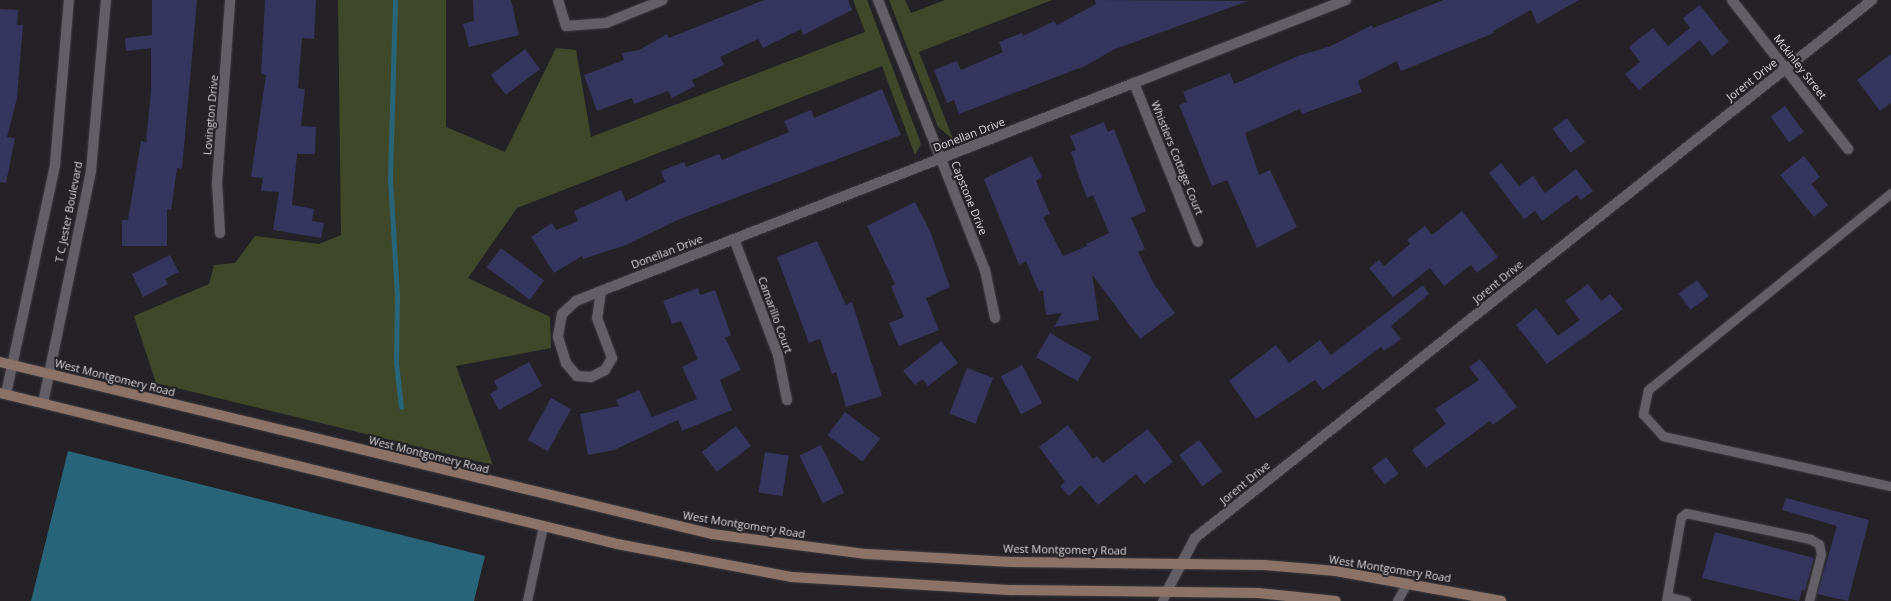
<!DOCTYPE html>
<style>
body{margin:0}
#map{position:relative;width:1891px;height:601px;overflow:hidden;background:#242227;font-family:"Open Sans",sans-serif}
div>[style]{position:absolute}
.green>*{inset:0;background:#3f492a}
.water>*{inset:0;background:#286578}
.stream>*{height:5px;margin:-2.5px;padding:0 2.5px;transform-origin:2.5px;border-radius:2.5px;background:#286578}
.building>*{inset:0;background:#35355d;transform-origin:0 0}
.roads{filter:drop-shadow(0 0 1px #3e3c41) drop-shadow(0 0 1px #3e3c41)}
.service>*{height:9px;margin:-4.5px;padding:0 4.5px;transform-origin:4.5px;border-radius:4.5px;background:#626066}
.minor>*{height:10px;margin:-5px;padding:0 5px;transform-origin:5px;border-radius:5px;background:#626066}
.tertiary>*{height:10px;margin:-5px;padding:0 5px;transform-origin:5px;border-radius:5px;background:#626066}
.secondary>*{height:10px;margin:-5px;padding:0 5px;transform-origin:5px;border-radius:5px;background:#8c7267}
span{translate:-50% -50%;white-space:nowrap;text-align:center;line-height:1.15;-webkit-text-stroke:4px #242227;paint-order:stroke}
.street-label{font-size:11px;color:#dad9dc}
</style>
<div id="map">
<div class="green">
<i style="clip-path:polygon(338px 0,446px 0,446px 127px,505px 152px,556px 48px,576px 50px,591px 137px,865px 32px,853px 0,867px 0,921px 144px,915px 155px,882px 66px,517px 208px,468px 278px,550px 317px,551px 348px,456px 366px,493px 465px,156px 383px,134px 316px,209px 284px,214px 265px,235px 263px,255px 236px,319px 244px,341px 235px)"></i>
<i style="clip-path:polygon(889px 0,905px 0,911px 13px,945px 0,1052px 0,919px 52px,953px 139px,938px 127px)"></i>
</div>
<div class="water">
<i style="clip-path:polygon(68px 451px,485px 556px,474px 601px,31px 601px)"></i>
</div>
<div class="stream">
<i style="left:395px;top:0;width:178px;rotate:91.6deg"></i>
<i style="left:390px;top:178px;width:117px;rotate:86.6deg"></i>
<i style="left:397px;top:295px;width:68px;rotate:90.8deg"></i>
<i style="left:396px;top:363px;width:44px;rotate:83.5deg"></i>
</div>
<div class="building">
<i style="clip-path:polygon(152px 0,197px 0,182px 169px,177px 168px,171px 210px,167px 209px,167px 246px,122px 246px,122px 220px,128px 220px,141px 141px,146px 142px,151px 91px,151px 48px,126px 51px,125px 38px,152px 35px)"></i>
<i style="clip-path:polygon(265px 0,316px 0,314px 39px,302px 38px,298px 88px,305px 89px,301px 126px,316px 127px,315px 154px,297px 154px,292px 205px,314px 209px,312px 221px,324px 223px,321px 238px,273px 230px,279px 192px,261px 191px,263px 178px,251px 177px,266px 75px,261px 74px)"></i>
<i style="clip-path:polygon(473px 0,511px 0,519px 35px,469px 47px,463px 24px,474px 21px)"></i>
<i style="clip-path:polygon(764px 0,848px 0,852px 10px,803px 35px,801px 29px,763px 48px,758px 39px,720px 57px,724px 65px,692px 80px,695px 86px,672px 98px,668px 91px,634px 104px,632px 98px,597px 111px,584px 75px,624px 60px,622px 53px,639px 50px,667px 34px,669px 38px)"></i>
<i style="clip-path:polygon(1095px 0,1248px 1px,1115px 49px,1085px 66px,959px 114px,954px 100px,947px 103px,934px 70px,957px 61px,961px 70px,1003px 52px,999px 42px,1022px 33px,1023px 36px,1054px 21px,1057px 25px,1096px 4px)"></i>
<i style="clip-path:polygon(1443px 0,1579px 0,1537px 24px,1531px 10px,1493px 31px,1494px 33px,1401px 71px,1397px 61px,1358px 81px,1362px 92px,1302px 114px,1300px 109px,1245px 133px,1259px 175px,1270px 170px,1297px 227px,1257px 248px,1227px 180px,1212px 186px,1179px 105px,1187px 102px,1183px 92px,1230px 73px,1234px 84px,1298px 56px,1331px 46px,1372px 25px,1373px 28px)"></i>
<i style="clip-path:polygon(1700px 5px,1729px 42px,1712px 56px,1700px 40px,1639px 90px,1625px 74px,1640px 62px,1629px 47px,1653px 28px,1668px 46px,1690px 28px,1683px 18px)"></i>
<i style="clip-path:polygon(0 9px,18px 10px,17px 25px,23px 25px,17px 98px,7px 137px,15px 138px,6px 183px,0 182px)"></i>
<i style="left:525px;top:49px;width:25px;height:43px;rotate:53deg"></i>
<i style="clip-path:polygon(1891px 54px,1891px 103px,1880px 111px,1857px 80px)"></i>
<i style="clip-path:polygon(882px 89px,901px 135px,680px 219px,626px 245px,583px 259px,582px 256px,554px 273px,531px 237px,552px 223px,556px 230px,578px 221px,574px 211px,621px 190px,626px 201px,665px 182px,661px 171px,684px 162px,686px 167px,719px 154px,722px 160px,789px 132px,784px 121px,811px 110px,814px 118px)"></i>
<i style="left:1785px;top:106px;width:32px;height:18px;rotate:54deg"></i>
<i style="left:1567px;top:118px;width:30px;height:18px;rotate:53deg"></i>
<i style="clip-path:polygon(1104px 122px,1108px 132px,1114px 129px,1146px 211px,1131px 218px,1145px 249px,1138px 252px,1154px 284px,1175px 313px,1140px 339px,1092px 274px,1099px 320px,1054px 327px,1062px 313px,1046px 315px,1043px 290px,1039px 292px,1026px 261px,1019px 265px,984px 179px,1031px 156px,1042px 177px,1036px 181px,1050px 214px,1043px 217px,1063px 256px,1087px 246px,1086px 244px,1109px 233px,1093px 195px,1087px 198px,1077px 171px,1071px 152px,1076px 150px,1070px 136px)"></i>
<i style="clip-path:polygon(1804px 156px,1820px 177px,1811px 184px,1828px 205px,1814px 217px,1780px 175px)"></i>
<i style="clip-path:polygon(1501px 163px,1519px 186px,1533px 176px,1545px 193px,1576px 169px,1593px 191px,1581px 200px,1577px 195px,1542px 221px,1535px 211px,1524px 219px,1489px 173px)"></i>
<i style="clip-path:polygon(915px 202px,930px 231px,950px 287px,926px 298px,939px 330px,899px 346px,889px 323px,904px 317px,891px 286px,895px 284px,867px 226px)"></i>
<i style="clip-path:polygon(1462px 211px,1498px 257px,1477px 273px,1471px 265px,1444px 286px,1430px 268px,1393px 297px,1369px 268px,1379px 260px,1384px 266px,1410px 244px,1407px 240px,1425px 226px,1432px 235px)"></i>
<i style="clip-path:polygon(817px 241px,846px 305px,852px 302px,882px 396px,846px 407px,836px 372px,832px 374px,820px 339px,809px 343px,777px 257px)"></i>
<i style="left:501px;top:248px;width:54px;height:24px;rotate:37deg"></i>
<i style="clip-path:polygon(170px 255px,179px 272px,165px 279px,168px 284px,143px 297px,132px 274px)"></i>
<i style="left:1697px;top:280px;width:20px;height:23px;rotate:53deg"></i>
<i style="clip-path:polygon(1588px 284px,1601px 301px,1610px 294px,1623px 309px,1547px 364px,1516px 325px,1536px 308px,1558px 336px,1580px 320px,1565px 301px)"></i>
<i style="clip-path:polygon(1423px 285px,1429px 294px,1391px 326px,1401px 339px,1384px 351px,1381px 347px,1323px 390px,1315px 380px,1256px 419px,1229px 381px,1276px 345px,1289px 363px,1320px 340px,1331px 355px)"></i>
<i style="clip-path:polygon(698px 288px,700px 295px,715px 290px,731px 335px,725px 338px,741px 370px,720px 380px,732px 410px,682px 431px,678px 420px,614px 450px,588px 455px,580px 414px,619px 406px,616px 400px,639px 390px,652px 417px,697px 399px,682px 367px,698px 359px,681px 321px,672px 324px,663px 301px)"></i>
<i style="left:1050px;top:333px;width:48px;height:28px;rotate:30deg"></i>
<i style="clip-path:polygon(941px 341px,958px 363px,928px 386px,922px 379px,915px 385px,903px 371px)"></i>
<i style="clip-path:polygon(1480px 359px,1517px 407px,1493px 425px,1490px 421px,1426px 468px,1412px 450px,1446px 424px,1435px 409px,1479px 380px,1469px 367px)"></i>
<i style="clip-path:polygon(529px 362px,542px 386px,499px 410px,490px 394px,498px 389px,494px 381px)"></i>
<i style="left:1022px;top:365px;width:43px;height:24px;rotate:62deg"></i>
<i style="left:967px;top:368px;width:28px;height:49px;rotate:21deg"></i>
<i style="left:551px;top:398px;width:23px;height:48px;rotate:29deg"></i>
<i style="left:845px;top:412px;width:44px;height:29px;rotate:37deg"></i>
<i style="clip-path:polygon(1068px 425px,1093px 459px,1097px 456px,1103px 463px,1148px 429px,1173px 462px,1144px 484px,1136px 474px,1098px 505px,1081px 485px,1069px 496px,1060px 486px,1065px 482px,1039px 447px)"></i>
<i style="left:736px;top:426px;width:25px;height:43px;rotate:53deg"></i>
<i style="left:1199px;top:440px;width:39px;height:25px;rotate:53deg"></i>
<i style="left:821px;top:445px;width:53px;height:24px;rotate:64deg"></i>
<i style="left:765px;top:452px;width:24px;height:41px;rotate:9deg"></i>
<i style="left:1386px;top:457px;width:21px;height:18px;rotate:53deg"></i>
<i style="clip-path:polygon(1786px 498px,1869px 520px,1848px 601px,1817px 594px,1837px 526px,1782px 510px)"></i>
<i style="clip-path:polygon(1715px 532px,1814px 558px,1805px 591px,1802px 590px,1799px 601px,1702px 578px)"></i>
</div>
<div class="roads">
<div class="service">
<i style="left:1891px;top:193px;width:313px;rotate:141deg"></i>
<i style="left:1648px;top:390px;width:25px;rotate:102deg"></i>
<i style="left:1643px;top:414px;width:30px;rotate:48deg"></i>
<i style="left:1663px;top:436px;width:233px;rotate:12.4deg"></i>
<i style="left:1667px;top:596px;width:20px;rotate:15deg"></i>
<i style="left:527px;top:601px;width:77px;rotate:-78deg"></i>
<i style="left:1162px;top:601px;width:11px;rotate:-63deg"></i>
<i style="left:1397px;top:601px;width:21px;rotate:-61deg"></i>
<i style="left:1666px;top:601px;width:85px;rotate:-79.9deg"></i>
<i style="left:1681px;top:517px;width:6px;rotate:-39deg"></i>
<i style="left:1686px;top:513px;width:127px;rotate:11.8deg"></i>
<i style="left:1810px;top:539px;width:10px;rotate:29deg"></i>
<i style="left:1819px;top:544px;width:10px;rotate:79deg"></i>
<i style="left:1821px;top:554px;width:49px;rotate:104.3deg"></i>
</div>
<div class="minor">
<i style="left:558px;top:0;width:27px;rotate:73deg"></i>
<i style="left:566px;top:26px;width:40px;rotate:-4.3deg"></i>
<i style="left:606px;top:23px;width:61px;rotate:-22deg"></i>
<i style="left:878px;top:0;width:290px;rotate:68.4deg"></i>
<i style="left:985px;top:270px;width:49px;rotate:78.2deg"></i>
<i style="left:1732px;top:0;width:189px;rotate:52.1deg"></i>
<i style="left:1134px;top:83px;width:171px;rotate:68.1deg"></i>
<i style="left:220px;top:233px;width:50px;rotate:-93.4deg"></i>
<i style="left:217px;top:183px;width:183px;rotate:-85.9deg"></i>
<i style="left:734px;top:239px;width:124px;rotate:69.2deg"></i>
<i style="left:778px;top:355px;width:46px;rotate:78.7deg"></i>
<i style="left:601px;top:291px;width:27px;rotate:98deg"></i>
<i style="left:597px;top:318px;width:43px;rotate:69.4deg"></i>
<i style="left:612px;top:358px;width:14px;rotate:120deg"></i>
<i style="left:605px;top:370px;width:16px;rotate:153deg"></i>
<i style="left:591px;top:377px;width:14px;rotate:-176deg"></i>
<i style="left:577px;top:376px;width:17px;rotate:-130deg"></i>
<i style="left:566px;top:363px;width:28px;rotate:-107deg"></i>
<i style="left:558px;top:336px;width:22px;rotate:-80deg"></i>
<i style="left:562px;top:314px;width:19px;rotate:-43deg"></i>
<i style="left:576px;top:301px;width:27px;rotate:-22deg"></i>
<i style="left:601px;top:291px;width:572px;rotate:-21.32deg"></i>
<i style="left:1134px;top:83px;width:228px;rotate:-21.4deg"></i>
<i style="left:1167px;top:591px;width:60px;rotate:-62.2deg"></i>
<i style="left:1195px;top:538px;width:865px;rotate:-38.47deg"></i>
</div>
<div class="tertiary">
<i style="left:6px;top:394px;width:234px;rotate:-77.9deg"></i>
<i style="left:55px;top:165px;width:166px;rotate:-85.2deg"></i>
<i style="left:43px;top:403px;width:237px;rotate:-78.3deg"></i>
<i style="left:91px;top:171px;width:172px;rotate:-85deg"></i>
</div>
<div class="secondary">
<i style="left:0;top:362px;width:732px;rotate:13.58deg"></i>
<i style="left:712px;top:534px;width:156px;rotate:7.4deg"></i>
<i style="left:867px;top:554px;width:144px;rotate:3.2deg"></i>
<i style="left:1011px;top:562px;width:253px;rotate:0.7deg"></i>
<i style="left:1264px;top:565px;width:72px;rotate:4.8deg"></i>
<i style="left:1336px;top:571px;width:168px;rotate:10.3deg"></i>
<i style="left:0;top:393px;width:635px;rotate:13.75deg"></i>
<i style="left:617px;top:544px;width:177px;rotate:10.7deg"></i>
<i style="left:791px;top:577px;width:222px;rotate:3.4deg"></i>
<i style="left:1013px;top:590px;width:245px;rotate:0.7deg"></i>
<i style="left:1258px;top:593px;width:78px;rotate:5.9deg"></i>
</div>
</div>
<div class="street-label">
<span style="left:1800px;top:67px;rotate:52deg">Mckinley Street</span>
<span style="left:1752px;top:80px;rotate:-38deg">Jorent Drive</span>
<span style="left:211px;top:115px;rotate:-85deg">Lovington Drive</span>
<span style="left:969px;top:135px;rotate:-21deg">Donellan Drive</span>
<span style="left:1177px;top:158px;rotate:68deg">Whistlers Cottage Court</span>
<span style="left:969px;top:198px;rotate:68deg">Capstone Drive</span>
<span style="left:69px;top:212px;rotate:-79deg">T C Jester Boulevard</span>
<span style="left:667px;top:252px;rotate:-21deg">Donellan Drive</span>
<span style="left:1498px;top:282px;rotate:-39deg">Jorent Drive</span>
<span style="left:775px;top:315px;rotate:70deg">Camarillo Court</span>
<span style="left:115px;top:378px;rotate:14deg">West Montgomery Road</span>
<span style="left:429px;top:455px;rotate:14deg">West Montgomery Road</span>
<span style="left:1245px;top:483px;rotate:-39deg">Jorent Drive</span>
<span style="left:744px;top:525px;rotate:9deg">West Montgomery Road</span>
<span style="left:1065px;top:550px;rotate:1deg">West Montgomery Road</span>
<span style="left:1390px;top:569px;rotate:9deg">West Montgomery Road</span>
</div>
</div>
